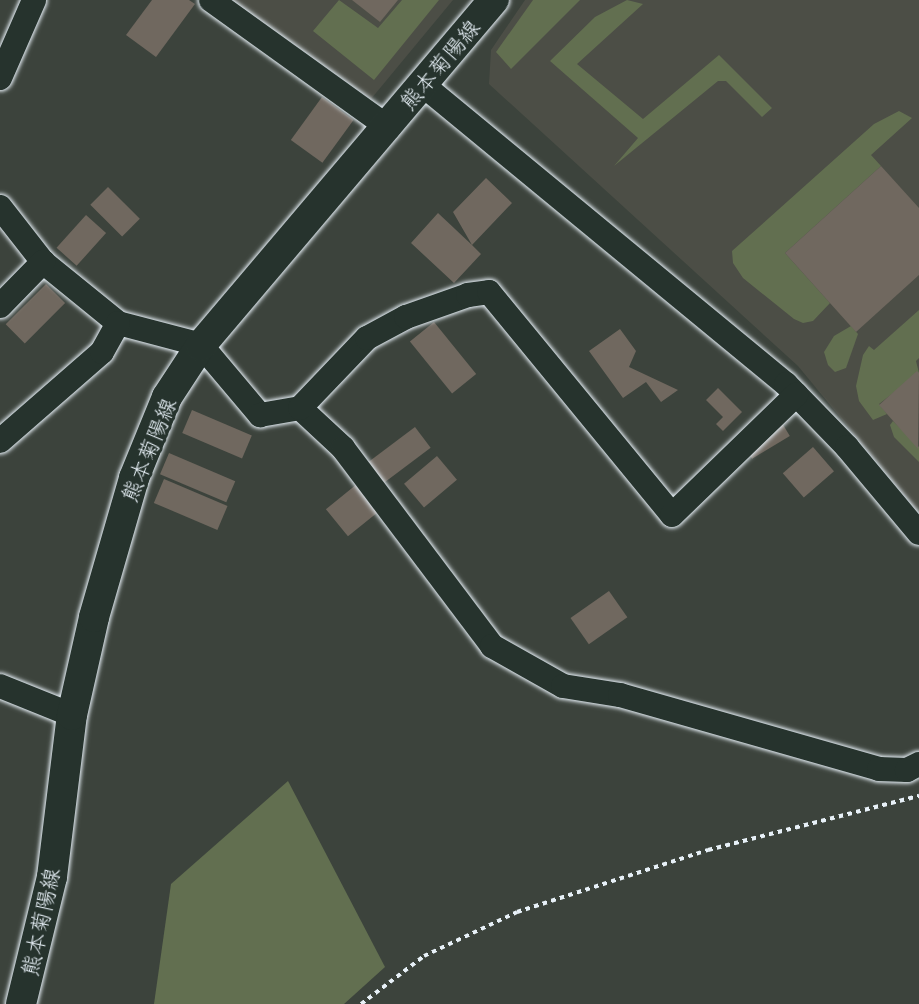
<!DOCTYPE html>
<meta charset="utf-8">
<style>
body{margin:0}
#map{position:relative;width:919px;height:1004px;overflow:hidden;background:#3c433c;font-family:"Shantell Sans","Klee One",sans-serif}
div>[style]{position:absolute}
.built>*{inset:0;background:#4c4e46}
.green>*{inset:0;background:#626f50}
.building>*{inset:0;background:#70685f;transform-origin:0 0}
.path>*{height:4px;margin-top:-2px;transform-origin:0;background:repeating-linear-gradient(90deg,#e8f1f8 0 4.5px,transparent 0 9px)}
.roads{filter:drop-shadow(0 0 2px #e8f1f8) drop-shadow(0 0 2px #e8f1f8)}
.minor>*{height:24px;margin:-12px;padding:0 12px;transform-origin:12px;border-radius:12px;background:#26332d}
.major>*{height:30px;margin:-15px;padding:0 15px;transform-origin:15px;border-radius:15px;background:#26332d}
span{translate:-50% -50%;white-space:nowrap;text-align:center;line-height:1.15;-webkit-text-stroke:6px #26332d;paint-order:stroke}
.street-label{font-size:22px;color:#e8f1f8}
</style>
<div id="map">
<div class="built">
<i style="clip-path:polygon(231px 0,453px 0,371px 99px)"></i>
<i style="clip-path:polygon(525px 0,919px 0,919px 513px,798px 366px,489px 84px,491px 50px)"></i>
</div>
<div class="green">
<i style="clip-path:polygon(339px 0,378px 28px,402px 0,439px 0,374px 80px,313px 31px)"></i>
<i style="clip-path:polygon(533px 0,580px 0,511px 69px,496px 52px)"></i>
<i style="clip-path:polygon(627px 0,643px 4px,577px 64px,643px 119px,719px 55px,772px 108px,762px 117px,726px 81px,718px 81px,614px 166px,638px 138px,550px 61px,595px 17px)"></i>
<i style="clip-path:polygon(899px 111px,912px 118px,871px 155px,881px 166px,785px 253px,830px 303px,813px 321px,803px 323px,794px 319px,743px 278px,733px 263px,732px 251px,874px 124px)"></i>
<i style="clip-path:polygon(919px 310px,919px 358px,916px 361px,919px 373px,879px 404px,887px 414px,873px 420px,859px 401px,856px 386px,863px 355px,869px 346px,874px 350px)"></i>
<i style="clip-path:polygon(851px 326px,858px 334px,846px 368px,835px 372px,828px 365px,824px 352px,834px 336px)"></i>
<i style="clip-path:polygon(893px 421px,919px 447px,919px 462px,894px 437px,890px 425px)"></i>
<i style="clip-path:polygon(288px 781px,385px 967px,344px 1004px,154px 1004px,171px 884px)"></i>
</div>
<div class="building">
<i style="clip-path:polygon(152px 0,189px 0,195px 4px,156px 57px,126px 35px)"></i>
<i style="clip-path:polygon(352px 0,398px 0,380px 22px)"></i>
<i style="left:322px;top:97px;width:39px;height:53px;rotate:36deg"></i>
<i style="clip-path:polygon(881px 166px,919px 208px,919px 275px,856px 332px,785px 253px)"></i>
<i style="clip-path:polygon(486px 178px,512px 203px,472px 245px,481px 254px,454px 283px,411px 243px,438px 213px,472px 245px,453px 212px)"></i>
<i style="left:108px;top:187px;width:45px;height:25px;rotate:45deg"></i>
<i style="left:86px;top:215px;width:27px;height:44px;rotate:42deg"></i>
<i style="left:46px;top:284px;width:27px;height:57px;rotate:45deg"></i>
<i style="left:434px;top:322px;width:67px;height:31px;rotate:51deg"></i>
<i style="clip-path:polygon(620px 329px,636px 351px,629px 367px,678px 390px,661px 402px,646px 382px,623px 398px,589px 351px)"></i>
<i style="clip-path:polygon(917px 371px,919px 373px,918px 449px,879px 405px)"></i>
<i style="clip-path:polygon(718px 388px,742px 412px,723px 431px,716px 424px,723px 417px,706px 400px)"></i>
<i style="left:192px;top:410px;width:65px;height:25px;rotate:23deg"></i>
<i style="left:779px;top:418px;width:21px;height:44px;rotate:59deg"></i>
<i style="left:415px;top:427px;width:26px;height:60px;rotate:53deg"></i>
<i style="left:813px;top:447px;width:32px;height:40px;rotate:49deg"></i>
<i style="left:169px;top:453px;width:72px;height:23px;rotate:23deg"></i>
<i style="left:437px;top:456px;width:31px;height:43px;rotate:50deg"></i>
<i style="left:164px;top:479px;width:69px;height:26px;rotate:23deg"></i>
<i style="left:357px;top:484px;width:35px;height:40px;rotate:51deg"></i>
<i style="left:609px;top:591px;width:32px;height:47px;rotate:55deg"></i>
</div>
<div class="path">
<i style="left:361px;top:1004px;width:79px;rotate:-37.3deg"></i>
<i style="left:424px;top:956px;width:103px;rotate:-25.3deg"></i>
<i style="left:517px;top:912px;width:201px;rotate:-18deg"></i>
<i style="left:708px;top:850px;width:218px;rotate:-14.4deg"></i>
</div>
<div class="roads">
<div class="minor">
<i style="left:211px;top:0;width:219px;rotate:35.7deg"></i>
<i style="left:0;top:78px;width:85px;rotate:-66.4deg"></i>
<i style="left:423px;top:85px;width:470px;rotate:39.5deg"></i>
<i style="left:786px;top:384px;width:88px;rotate:45.9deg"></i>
<i style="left:847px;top:447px;width:112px;rotate:50.1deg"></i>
<i style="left:0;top:207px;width:70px;rotate:52deg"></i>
<i style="left:43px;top:262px;width:97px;rotate:39.1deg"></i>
<i style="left:118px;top:323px;width:86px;rotate:14.8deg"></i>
<i style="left:201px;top:345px;width:92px;rotate:49.9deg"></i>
<i style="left:260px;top:415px;width:41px;rotate:-9.9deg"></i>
<i style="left:300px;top:408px;width:59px;rotate:42.9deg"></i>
<i style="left:343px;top:448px;width:248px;rotate:53deg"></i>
<i style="left:492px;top:646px;width:81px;rotate:29.4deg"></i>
<i style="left:563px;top:686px;width:58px;rotate:9deg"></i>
<i style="left:620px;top:695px;width:269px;rotate:15.9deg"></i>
<i style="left:879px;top:769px;width:28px;rotate:2deg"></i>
<i style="left:907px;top:770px;width:13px;rotate:-27deg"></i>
<i style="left:0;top:306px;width:62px;rotate:-45.7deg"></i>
<i style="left:300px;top:408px;width:97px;rotate:-46.3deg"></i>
<i style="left:367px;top:338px;width:44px;rotate:-28.3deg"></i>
<i style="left:406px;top:317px;width:66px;rotate:-19.5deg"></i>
<i style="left:468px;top:295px;width:21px;rotate:-8deg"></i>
<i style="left:489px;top:292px;width:288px;rotate:50.6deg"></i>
<i style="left:672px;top:515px;width:173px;rotate:-44.1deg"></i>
<i style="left:0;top:441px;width:135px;rotate:-41.1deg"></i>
<i style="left:102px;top:352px;width:33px;rotate:-61deg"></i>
<i style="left:0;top:686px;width:78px;rotate:21.9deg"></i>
</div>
<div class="major">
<i style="left:21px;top:1004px;width:131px;rotate:-76.3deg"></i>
<i style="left:52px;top:877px;width:163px;rotate:-83deg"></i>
<i style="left:72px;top:715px;width:100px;rotate:-77.3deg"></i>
<i style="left:94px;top:617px;width:145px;rotate:-73.9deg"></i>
<i style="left:134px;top:478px;width:87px;rotate:-67.8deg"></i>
<i style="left:167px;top:397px;width:62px;rotate:-56.8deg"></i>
<i style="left:201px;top:345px;width:453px;rotate:-49.7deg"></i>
</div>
</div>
<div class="street-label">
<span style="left:440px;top:65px;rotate:-50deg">熊本菊陽線</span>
<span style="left:149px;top:450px;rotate:-68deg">熊本菊陽線</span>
<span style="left:41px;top:922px;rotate:-78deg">熊本菊陽線</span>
</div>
</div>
